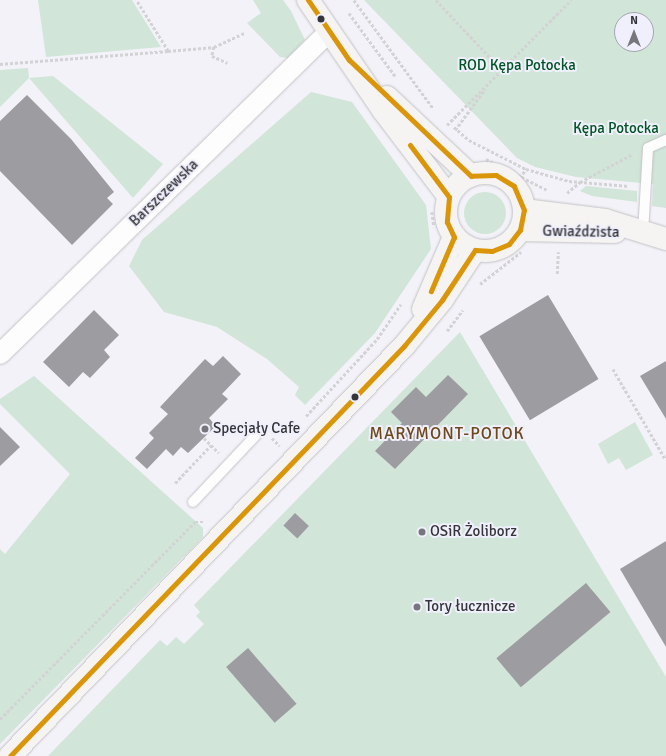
<!DOCTYPE html>
<meta charset="utf-8">
<style>
body{margin:0}
#map{position:relative;width:666px;height:756px;overflow:hidden;background:#f2f2f8;font-family:Signika,sans-serif}
div>[style]{position:absolute}
.green>*{inset:0;background:#d1e5d8}
.round{border-radius:50%}
.building>*{inset:0;background:#9c9ca1;transform-origin:0 0}
.path>*{height:2.5px;margin-top:-1.25px;transform-origin:0;background:repeating-linear-gradient(90deg,#d3d3d5 0 3px,transparent 0 5px)}
.roads{filter:drop-shadow(0 0 1px #c2c2c6) drop-shadow(0 0 1px #c2c2c6)}
.lane>*{height:10px;margin:-5px;padding:0 5px;transform-origin:5px;border-radius:5px;background:#fdfdfe}
.street>*{height:20px;margin:-10px;padding:0 10px;transform-origin:10px;border-radius:10px;background:#fdfdfe}
.secondary>*{height:22px;margin:-11px;padding:0 11px;transform-origin:11px;border-radius:11px;background:#f5f4f2}
.secondary>.ring{margin:-11px;padding:0;box-sizing:content-box;background:none;border:22px solid #f5f4f2;border-radius:50%}
.bus-1>*{height:5px;margin:-2.5px;padding:0 2.5px;transform-origin:2.5px;border-radius:2.5px;background:#da9509}
.dots>*{width:11px;height:11px;translate:-50% -50%;box-sizing:border-box;border:2px solid #eff0fb;border-radius:50%}
span{translate:-50% -50%;white-space:nowrap;text-align:center;line-height:1.15;-webkit-text-stroke:4px #eff0fb;paint-order:stroke}
.park-label{font-size:15px;color:#005324}
.street-label{font-size:15px;color:#343439}
.poi-label{font-size:15px;color:#343439}
.left{translate:0 -50%;text-align:left}
.quarter-label{font-size:17px;color:#6e481a;letter-spacing:1px}
.north{position:absolute;left:614px;top:12px;width:40px;height:40px;box-sizing:border-box;background:#eff0fb;border:1px solid #a4a5ad;border-radius:50%;rotate:0deg;font-size:11px;font-weight:700;line-height:16px;text-align:center;color:#343439}
.north::after{content:'';display:block;margin:auto;width:14px;height:18px;background:#76767c;clip-path:polygon(50% 0,100% 100%,50% 72%,0 100%)}
</style>
<div id="map">
<div class="green">
<i style="clip-path:polygon(38px 0,132px 0,161px 47px,46px 57px)"></i>
<i style="clip-path:polygon(253px 0,283px 0,291px 11px,305px 40px,288px 58px,280px 57px,247px 23px,261px 13px)"></i>
<i style="clip-path:polygon(evenodd,364px 0,666px 0,666px 208px,652px 206px,653px 184px,576px 177px,535px 167px,517px 158px,364px 0,622px 20px,646px 20px,646px 44px,622px 44px,622px 20px)"></i>
<i style="clip-path:polygon(28px 68px,29px 78px,53px 76px,163px 164px,133px 198px,29px 78px,0 107px,0 70px)"></i>
<i style="clip-path:polygon(311px 92px,352px 102px,426px 205px,431px 249px,375px 333px,305px 405px,295px 395px,299px 387px,267px 359px,217px 327px,164px 312px,129px 266px,142px 240px)"></i>
<i style="clip-path:polygon(586px 186px,637px 191px,637px 202px,592px 196px,580px 191px)"></i>
<i class="round" style="left:464px;top:192px;width:42px;height:42px"></i>
<i style="clip-path:polygon(460px 332px,666px 677px,666px 756px,48px 756px,160px 640px,167px 646px,176px 637px,184px 644px,204px 624px,196px 616px,200px 612px,194px 605px)"></i>
<i style="clip-path:polygon(34px 376px,203px 528px,203px 537px,0 744px,0 549px,5px 554px,70px 474px,0 404px,0 399px)"></i>
<i style="clip-path:polygon(635px 422px,653px 455px,626px 470px,619px 458px,608px 464px,598px 444px)"></i>
</div>
<div class="building">
<i style="clip-path:polygon(27px 95px,71px 139px,114px 192px,107px 198px,113px 204px,72px 245px,0 171px,0 121px)"></i>
<i style="left:548px;top:295px;width:98px;height:80px;rotate:59deg"></i>
<i style="clip-path:polygon(94px 310px,119px 335px,104px 350px,110px 357px,90px 378px,83px 372px,69px 387px,43px 362px)"></i>
<i style="clip-path:polygon(223px 356px,241px 374px,222px 394px,228px 399px,209px 418px,216px 426px,188px 453px,181px 447px,173px 456px,166px 449px,147px 469px,135px 458px,154px 438px,149px 433px,168px 414px,160px 407px,205px 359px,213px 366px)"></i>
<i style="clip-path:polygon(666px 361px,666px 419px,640px 376px)"></i>
<i style="clip-path:polygon(448px 375px,468px 394px,395px 469px,375px 451px,402px 423px,391px 412px,416px 387px,426px 397px)"></i>
<i style="clip-path:polygon(0 427px,20px 447px,0 466px)"></i>
<i style="left:295px;top:513px;width:19px;height:17px;rotate:43deg"></i>
<i style="clip-path:polygon(666px 541px,666px 647px,620px 569px)"></i>
<i style="left:586px;top:583px;width:38px;height:117px;rotate:50deg"></i>
<i style="left:248px;top:648px;width:74px;height:29px;rotate:49deg"></i>
</div>
<div class="path">
<i style="left:354px;top:0;width:134px;rotate:53.8deg"></i>
<i style="left:436px;top:0;width:96px;rotate:46.7deg"></i>
<i style="left:349px;top:13px;width:79px;rotate:53.7deg"></i>
<i style="left:214px;top:47px;width:9px;rotate:103deg"></i>
<i style="left:212px;top:56px;width:17px;rotate:24deg"></i>
<i style="left:168px;top:51px;width:46px;rotate:-5deg"></i>
<i style="left:214px;top:47px;width:33px;rotate:-25deg"></i>
<i style="left:0;top:64px;width:169px;rotate:-4.4deg"></i>
<i style="left:168px;top:51px;width:60px;rotate:-122.1deg"></i>
<i style="left:447px;top:125px;width:176px;rotate:-45.2deg"></i>
<i style="left:454px;top:127px;width:20px;rotate:41deg"></i>
<i style="left:469px;top:140px;width:64px;rotate:27deg"></i>
<i style="left:526px;top:169px;width:45px;rotate:15.6deg"></i>
<i style="left:569px;top:181px;width:60px;rotate:4.8deg"></i>
<i style="left:455px;top:130px;width:51px;rotate:-53.8deg"></i>
<i style="left:486px;top:159px;width:68px;rotate:26.9deg"></i>
<i style="left:514px;top:186px;width:21px;rotate:-55deg"></i>
<i style="left:567px;top:193px;width:17px;rotate:-40deg"></i>
<i style="left:580px;top:182px;width:58px;rotate:-27.9deg"></i>
<i style="left:432px;top:212px;width:15px;rotate:82deg"></i>
<i style="left:557px;top:274px;width:22px;rotate:-87deg"></i>
<i style="left:480px;top:284px;width:52px;rotate:-38deg"></i>
<i style="left:447px;top:331px;width:26px;rotate:-53deg"></i>
<i style="left:613px;top:369px;width:105px;rotate:59.8deg"></i>
<i style="left:306px;top:416px;width:105px;rotate:-47.3deg"></i>
<i style="left:377px;top:339px;width:42px;rotate:-55.6deg"></i>
<i style="left:204px;top:438px;width:21px;rotate:45deg"></i>
<i style="left:272px;top:438px;width:11px;rotate:45deg"></i>
<i style="left:175px;top:483px;width:52px;rotate:-46.5deg"></i>
<i style="left:0;top:719px;width:277px;rotate:-45.3deg"></i>
<i style="left:195px;top:522px;width:9px"></i>
</div>
<div class="roads">
<div class="lane">
<i style="left:643px;top:233px;width:85px;rotate:-86.6deg"></i>
<i style="left:648px;top:148px;width:20px;rotate:-24deg"></i>
<i style="left:193px;top:502px;width:93px;rotate:-46.7deg"></i>
</div>
<div class="street">
<i style="left:0;top:354px;width:460px;rotate:-44.4deg"></i>
</div>
<div class="secondary">
<i style="left:308px;top:0;width:133px;rotate:55.7deg"></i>
<i style="left:383px;top:110px;width:109px;rotate:52.8deg"></i>
<i style="left:387px;top:97px;width:115px;rotate:43.2deg"></i>
<i class="ring" style="left:446px;top:173px;width:56px;height:56px"></i>
<i style="left:524px;top:210px;width:82px;rotate:7deg"></i>
<i style="left:605px;top:220px;width:64px;rotate:17.3deg"></i>
<i style="left:520px;top:230px;width:95px;rotate:1.2deg"></i>
<i style="left:423px;top:309px;width:78px;rotate:-66.7deg"></i>
<i style="left:10px;top:756px;width:569px;rotate:-46.14deg"></i>
<i style="left:404px;top:346px;width:60px;rotate:-50.4deg"></i>
<i style="left:442px;top:300px;width:60px;rotate:-56.6deg"></i>
</div>
</div>
<div class="bus-1">
<i style="left:410px;top:145px;width:65px;rotate:53.1deg"></i>
<i style="left:449px;top:197px;width:25px;rotate:95deg"></i>
<i style="left:447px;top:222px;width:17px;rotate:65deg"></i>
<i style="left:454px;top:237px;width:59px;rotate:113.1deg"></i>
<i style="left:10px;top:756px;width:569px;rotate:-46.14deg"></i>
<i style="left:404px;top:346px;width:60px;rotate:-50.4deg"></i>
<i style="left:442px;top:300px;width:60px;rotate:-56.6deg"></i>
<i style="left:475px;top:250px;width:17px;rotate:3deg"></i>
<i style="left:492px;top:251px;width:18px;rotate:-22deg"></i>
<i style="left:509px;top:244px;width:18px;rotate:-52deg"></i>
<i style="left:520px;top:230px;width:20px;rotate:-79deg"></i>
<i style="left:524px;top:210px;width:26px;rotate:-113deg"></i>
<i style="left:514px;top:186px;width:21px;rotate:-149deg"></i>
<i style="left:496px;top:175px;width:25px;rotate:178deg"></i>
<i style="left:471px;top:176px;width:168px;rotate:-136.4deg"></i>
<i style="left:349px;top:60px;width:73px;rotate:-124.3deg"></i>
</div>
<div class="dots">
<i style="left:321px;top:19px;background:#343439"></i>
<i style="left:355px;top:397px;background:#343439"></i>
<i style="left:205px;top:429px;background:#76767c"></i>
<i style="left:422px;top:532px;background:#76767c"></i>
<i style="left:417px;top:607px;background:#76767c"></i>
</div>
<div class="park-label">
<span style="left:517px;top:66px">ROD Kępa Potocka</span>
<span style="left:616px;top:129px">Kępa Potocka</span>
</div>
<div class="street-label">
<span style="left:164px;top:193px;rotate:-44deg">Barszczewska</span>
<span style="left:581px;top:232px;rotate:1deg">Gwiaździsta</span>
</div>
<div class="poi-label">
<span class="left" style="left:213px;top:429px">Specjały Cafe</span>
<span class="left" style="left:430px;top:532px">OSiR Żoliborz</span>
<span class="left" style="left:425px;top:607px">Tory łucznicze</span>
</div>
<div class="quarter-label">
<span style="left:447px;top:434px">MARYMONT-POTOK</span>
</div>
<div class="north">N</div>
</div>
